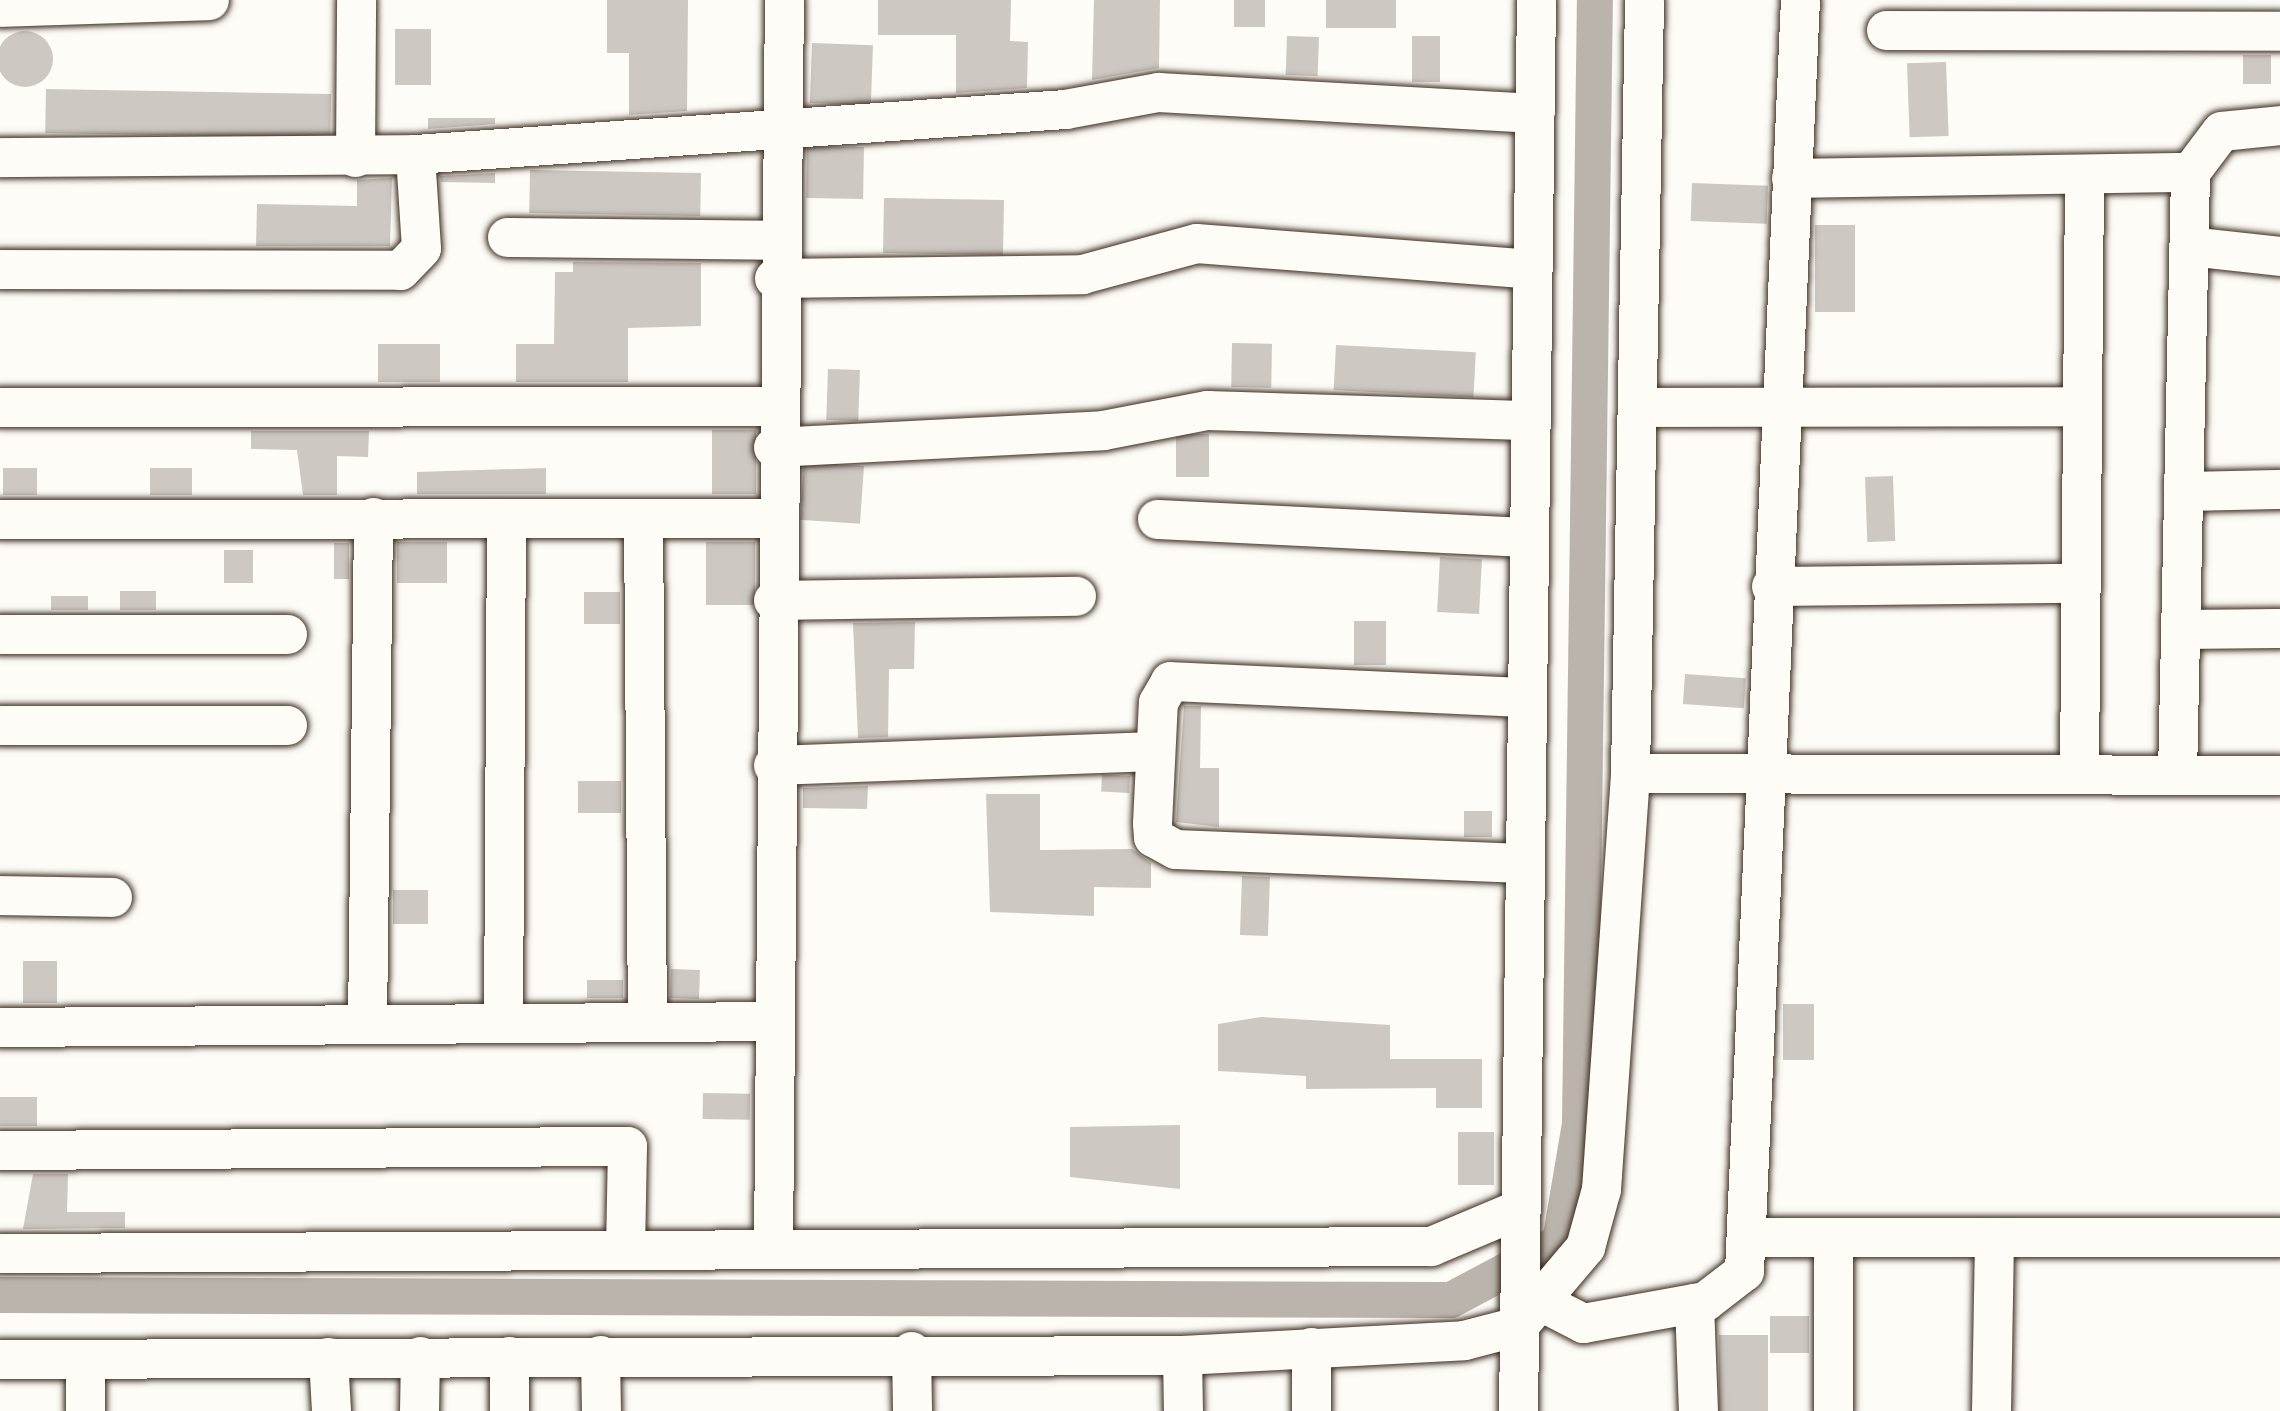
<!DOCTYPE html>
<style>
body{margin:0}
#map{position:relative;width:2280px;height:1411px;overflow:hidden;background:#fdfcf7;font-family:Itim,sans-serif}
div>[style]{position:absolute}
.canal>*{height:36px;margin:-18px;padding:0 18px;transform-origin:18px;border-radius:18px;background:#bbb4ad}
.building>*{inset:0;background:#cdc8c2;transform-origin:0 0}
.round{border-radius:50%}
.roads{filter:drop-shadow(0 0 3px #3b2a1e) drop-shadow(0 0 3px #3b2a1e)}
.street>*{height:39px;margin:-19.5px;padding:0 19.5px;transform-origin:19.5px;border-radius:19.5px;background:#fdfcf7}
span{translate:-50% -50%;white-space:nowrap;text-align:center;line-height:1.15;-webkit-text-stroke:12px #fdfcf7;paint-order:stroke}
</style>
<div id="map">
<div class="canal">
<i style="left:0;top:1295px;width:1451px;rotate:0.2deg"></i>
<i style="left:1451px;top:1300px;width:123px;rotate:-28deg"></i>
<i style="left:1560px;top:1242px;width:120px;rotate:-80.4deg"></i>
<i style="left:1580px;top:1124px;width:1124px;rotate:-89.24deg"></i>
</div>
<div class="building">
<i style="clip-path:polygon(607px 0,688px 0,687px 111px,629px 115px,629px 53px,607px 53px)"></i>
<i style="clip-path:polygon(878px 0,1011px 0,1010px 41px,1028px 42px,1027px 88px,956px 93px,956px 35px,878px 35px)"></i>
<i style="clip-path:polygon(1094px 0,1160px 0,1159px 68px,1092px 80px)"></i>
<i style="left:1234px;top:0;width:31px;height:27px"></i>
<i style="left:1326px;top:0;width:70px;height:28px"></i>
<i style="left:431px;top:29px;width:56px;height:36px;rotate:90deg"></i>
<i class="round" style="left:-3px;top:31px;width:56px;height:56px"></i>
<i style="left:1287px;top:36px;width:32px;height:39px;rotate:2deg"></i>
<i style="left:1412px;top:36px;width:28px;height:46px"></i>
<i style="left:812px;top:43px;width:61px;height:60px;rotate:2deg"></i>
<i style="left:2243px;top:55px;width:28px;height:29px"></i>
<i style="left:1946px;top:62px;width:74px;height:39px;rotate:88deg"></i>
<i style="left:46px;top:89px;width:285px;height:44px;rotate:1deg"></i>
<i style="clip-path:polygon(428px 118px,495px 118px,495px 124px,428px 129px)"></i>
<i style="left:864px;top:147px;width:52px;height:57px;rotate:91deg"></i>
<i style="left:530px;top:170px;width:171px;height:43px;rotate:1deg"></i>
<i style="clip-path:polygon(495px 173px,495px 183px,441px 182px,440px 176px)"></i>
<i style="clip-path:polygon(392px 178px,390px 246px,256px 246px,257px 204px,357px 206px,357px 180px)"></i>
<i style="left:1692px;top:183px;width:76px;height:38px;rotate:2deg"></i>
<i style="left:884px;top:198px;width:120px;height:55px;rotate:1deg"></i>
<i style="left:1815px;top:225px;width:40px;height:87px"></i>
<i style="clip-path:polygon(573px 262px,701px 263px,701px 326px,628px 328px,628px 382px,516px 382px,516px 344px,554px 344px,555px 272px,573px 272px)"></i>
<i style="left:1232px;top:343px;width:40px;height:44px;rotate:1deg"></i>
<i style="left:378px;top:344px;width:62px;height:38px"></i>
<i style="left:1336px;top:345px;width:140px;height:45px;rotate:3deg"></i>
<i style="left:828px;top:369px;width:32px;height:51px;rotate:2deg"></i>
<i style="left:712px;top:430px;width:44px;height:64px"></i>
<i style="clip-path:polygon(251px 431px,369px 431px,368px 457px,337px 456px,337px 495px,303px 495px,297px 450px,251px 449px)"></i>
<i style="left:1209px;top:434px;width:43px;height:33px;rotate:90deg"></i>
<i style="left:864px;top:466px;width:58px;height:60px;rotate:94deg"></i>
<i style="left:3px;top:468px;width:34px;height:27px"></i>
<i style="left:150px;top:468px;width:42px;height:27px"></i>
<i style="clip-path:polygon(546px 468px,546px 494px,417px 494px,417px 472px)"></i>
<i style="left:1893px;top:476px;width:65px;height:28px;rotate:88deg"></i>
<i style="left:397px;top:542px;width:50px;height:41px"></i>
<i style="left:706px;top:542px;width:49px;height:63px"></i>
<i style="left:334px;top:543px;width:15px;height:36px"></i>
<i style="left:224px;top:550px;width:29px;height:33px"></i>
<i style="left:1440px;top:557px;width:42px;height:55px;rotate:3deg"></i>
<i style="left:120px;top:591px;width:36px;height:19px"></i>
<i style="left:584px;top:592px;width:36px;height:32px"></i>
<i style="left:51px;top:596px;width:37px;height:14px"></i>
<i style="left:1354px;top:621px;width:32px;height:44px"></i>
<i style="clip-path:polygon(915px 622px,914px 669px,889px 669px,888px 737px,858px 738px,853px 623px)"></i>
<i style="left:1685px;top:674px;width:61px;height:30px;rotate:4deg"></i>
<i style="clip-path:polygon(1184px 706px,1201px 706px,1200px 768px,1219px 768px,1219px 827px,1176px 822px)"></i>
<i style="left:1130px;top:776px;width:17px;height:28px;rotate:93deg"></i>
<i style="left:578px;top:781px;width:43px;height:32px"></i>
<i style="clip-path:polygon(868px 786px,867px 809px,803px 808px,803px 788px)"></i>
<i style="clip-path:polygon(986px 794px,1040px 794px,1040px 850px,1132px 849px,1151px 863px,1151px 888px,1094px 887px,1094px 916px,990px 912px)"></i>
<i style="left:1464px;top:811px;width:28px;height:26px"></i>
<i style="left:1242px;top:876px;width:28px;height:59px;rotate:2deg"></i>
<i style="left:393px;top:890px;width:35px;height:34px"></i>
<i style="left:23px;top:961px;width:34px;height:42px"></i>
<i style="left:671px;top:969px;width:29px;height:29px;rotate:2deg"></i>
<i style="left:587px;top:980px;width:36px;height:18px"></i>
<i style="left:1783px;top:1004px;width:31px;height:56px"></i>
<i style="clip-path:polygon(1261px 1017px,1390px 1025px,1390px 1059px,1482px 1059px,1482px 1108px,1436px 1108px,1436px 1088px,1306px 1089px,1306px 1076px,1218px 1071px,1218px 1024px)"></i>
<i style="left:703px;top:1093px;width:47px;height:26px;rotate:1deg"></i>
<i style="left:0;top:1097px;width:37px;height:29px"></i>
<i style="clip-path:polygon(1180px 1125px,1180px 1189px,1070px 1177px,1070px 1127px)"></i>
<i style="left:1458px;top:1132px;width:36px;height:53px"></i>
<i style="clip-path:polygon(33px 1174px,68px 1174px,67px 1212px,125px 1212px,125px 1228px,23px 1229px)"></i>
<i style="left:1770px;top:1316px;width:39px;height:37px"></i>
<i style="left:1719px;top:1335px;width:49px;height:76px"></i>
</div>
<div class="roads">
<div class="street">
<i style="left:0;top:7px;width:209px;rotate:-1.9deg"></i>
<i style="left:1886px;top:30px;width:394px;rotate:0.1deg"></i>
<i style="left:0;top:157px;width:415px;rotate:-0.4deg"></i>
<i style="left:415px;top:154px;width:652px;rotate:-3.96deg"></i>
<i style="left:1065px;top:109px;width:95px;rotate:-10.4deg"></i>
<i style="left:1158px;top:92px;width:377px;rotate:3.2deg"></i>
<i style="left:355px;top:157px;width:157px;rotate:-89.6deg"></i>
<i style="left:1791px;top:178px;width:399px;rotate:-0.9deg"></i>
<i style="left:507px;top:237px;width:269px;rotate:0.6deg"></i>
<i style="left:2189px;top:246px;width:92px;rotate:6.3deg"></i>
<i style="left:0;top:269px;width:400px;rotate:0.1deg"></i>
<i style="left:400px;top:270px;width:30px;rotate:-46deg"></i>
<i style="left:421px;top:248px;width:94px;rotate:-93.7deg"></i>
<i style="left:774px;top:278px;width:308px;rotate:-0.7deg"></i>
<i style="left:1082px;top:274px;width:118px;rotate:-15.2deg"></i>
<i style="left:1196px;top:243px;width:337px;rotate:4.4deg"></i>
<i style="left:0;top:407px;width:773px;rotate:-0.07deg"></i>
<i style="left:1640px;top:407px;width:440px;rotate:-0.1deg"></i>
<i style="left:773px;top:447px;width:330px;rotate:-2.9deg"></i>
<i style="left:1103px;top:430px;width:106px;rotate:-10.9deg"></i>
<i style="left:1207px;top:410px;width:324px;rotate:1.8deg"></i>
<i style="left:2183px;top:491px;width:97px;rotate:-1.2deg"></i>
<i style="left:643px;top:518px;width:504px;rotate:89.55deg"></i>
<i style="left:0;top:519px;width:773px;rotate:-0.07deg"></i>
<i style="left:1157px;top:519px;width:370px;rotate:2.8deg"></i>
<i style="left:1771px;top:586px;width:308px;rotate:-0.6deg"></i>
<i style="left:773px;top:600px;width:303px;rotate:-0.8deg"></i>
<i style="left:2180px;top:629px;width:100px;rotate:-0.6deg"></i>
<i style="left:0;top:634px;width:287px"></i>
<i style="left:0;top:725px;width:287px"></i>
<i style="left:773px;top:765px;width:382px;rotate:-2.1deg"></i>
<i style="left:1630px;top:773px;width:650px;rotate:0.18deg"></i>
<i style="left:2079px;top:774px;width:600px;rotate:-89.52deg"></i>
<i style="left:2177px;top:775px;width:603px;rotate:-88.76deg"></i>
<i style="left:2190px;top:172px;width:51px;rotate:-52.9deg"></i>
<i style="left:2221px;top:131px;width:59px;rotate:-5.8deg"></i>
<i style="left:1522px;top:863px;width:347px;rotate:-177.7deg"></i>
<i style="left:1175px;top:849px;width:25px;rotate:-151deg"></i>
<i style="left:1153px;top:837px;width:14px;rotate:-94deg"></i>
<i style="left:1152px;top:823px;width:121px;rotate:-87.2deg"></i>
<i style="left:1158px;top:702px;width:24px;rotate:-60deg"></i>
<i style="left:1170px;top:681px;width:355px;rotate:2.6deg"></i>
<i style="left:0;top:895px;width:112px;rotate:1deg"></i>
<i style="left:503px;top:1023px;width:505px;rotate:-89.66deg"></i>
<i style="left:367px;top:1024px;width:507px;rotate:-89.32deg"></i>
<i style="left:0;top:1027px;width:773px;rotate:-0.44deg"></i>
<i style="left:0;top:1150px;width:627px;rotate:-0.37deg"></i>
<i style="left:627px;top:1146px;width:104px;rotate:91.1deg"></i>
<i style="left:1748px;top:1237px;width:532px"></i>
<i style="left:773px;top:1249px;width:1249px;rotate:-89.5deg"></i>
<i style="left:0;top:1253px;width:1431px;rotate:-0.28deg"></i>
<i style="left:1431px;top:1246px;width:90px;rotate:-22.9deg"></i>
<i style="left:1544px;top:1303px;width:44px;rotate:27.1deg"></i>
<i style="left:1583px;top:1323px;width:124px;rotate:-10.2deg"></i>
<i style="left:1705px;top:1301px;width:49px;rotate:-37.6deg"></i>
<i style="left:1744px;top:1271px;width:1272px;rotate:-87.48deg"></i>
<i style="left:1694px;top:1303px;width:108px;rotate:87.9deg"></i>
<i style="left:1311px;top:1347px;width:64px;rotate:90deg"></i>
<i style="left:911px;top:1351px;width:60px;rotate:89deg"></i>
<i style="left:600px;top:1355px;width:56px;rotate:89deg"></i>
<i style="left:1182px;top:1355px;width:56px;rotate:89deg"></i>
<i style="left:509px;top:1356px;width:55px;rotate:90deg"></i>
<i style="left:328px;top:1357px;width:54px;rotate:86.8deg"></i>
<i style="left:0;top:1359px;width:1182px;rotate:-0.19deg"></i>
<i style="left:1182px;top:1355px;width:282px;rotate:-3deg"></i>
<i style="left:1464px;top:1340px;width:56px;rotate:-14.5deg"></i>
<i style="left:1518px;top:1326px;width:104px;rotate:-49.7deg"></i>
<i style="left:1585px;top:1247px;width:60px;rotate:-74.6deg"></i>
<i style="left:1601px;top:1189px;width:417px;rotate:-86deg"></i>
<i style="left:1630px;top:773px;width:773px;rotate:-88.96deg"></i>
<i style="left:85px;top:1359px;width:52px;rotate:90deg"></i>
<i style="left:419px;top:1411px;width:55px;rotate:-89deg"></i>
<i style="left:1518px;top:1411px;width:1411px;rotate:-89.27deg"></i>
<i style="left:1833px;top:1411px;width:174px;rotate:-90deg"></i>
<i style="left:1991px;top:1411px;width:174px;rotate:-89deg"></i>
</div>
</div>
</div>
